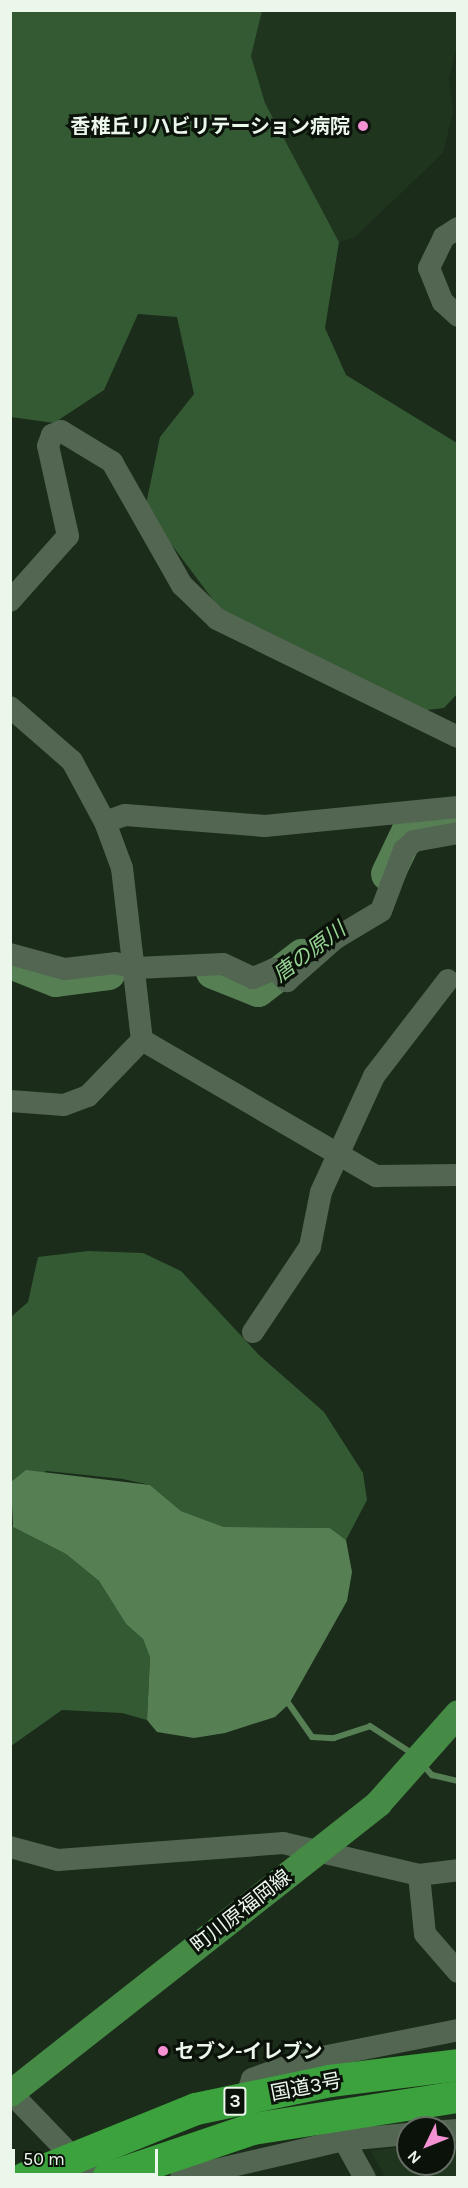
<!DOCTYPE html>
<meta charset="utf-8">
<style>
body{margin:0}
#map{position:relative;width:468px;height:2188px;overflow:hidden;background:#1b2c1a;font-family:Karla,"Noto Sans JP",sans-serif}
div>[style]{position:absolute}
.built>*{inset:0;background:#1f351e}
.green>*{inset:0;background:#345a33}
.water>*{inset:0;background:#567f54}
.stream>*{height:6px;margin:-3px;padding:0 3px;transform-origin:3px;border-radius:3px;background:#567f54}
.river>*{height:34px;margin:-17px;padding:0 17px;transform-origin:17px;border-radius:17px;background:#567f54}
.minor>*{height:22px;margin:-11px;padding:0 11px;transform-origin:11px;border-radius:11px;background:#536652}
.major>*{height:27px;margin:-13.5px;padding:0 13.5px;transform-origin:13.5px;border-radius:13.5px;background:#458a45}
.highway>*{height:32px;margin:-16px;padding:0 16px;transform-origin:16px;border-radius:16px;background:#3ca23d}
.dots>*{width:16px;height:16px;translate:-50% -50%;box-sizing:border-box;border:3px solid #0b120a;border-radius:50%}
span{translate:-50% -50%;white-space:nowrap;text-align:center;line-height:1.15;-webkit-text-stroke:6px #0b120a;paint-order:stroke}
.shield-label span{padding:2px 4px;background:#0b120a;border:2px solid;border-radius:4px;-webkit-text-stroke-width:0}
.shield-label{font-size:18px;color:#ecf7eb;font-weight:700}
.poi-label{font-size:20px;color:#ecf7eb;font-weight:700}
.right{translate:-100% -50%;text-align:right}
.left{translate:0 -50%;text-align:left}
.street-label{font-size:20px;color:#ecf7eb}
.water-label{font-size:21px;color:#97d594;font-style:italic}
.frame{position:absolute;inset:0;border:12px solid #ecf7eb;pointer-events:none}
.north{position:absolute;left:396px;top:2116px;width:60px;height:60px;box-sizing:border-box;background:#0b120a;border:2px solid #656e64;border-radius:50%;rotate:227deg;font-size:16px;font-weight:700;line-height:24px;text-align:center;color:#ecf7eb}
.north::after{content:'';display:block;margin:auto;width:21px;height:27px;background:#f491d3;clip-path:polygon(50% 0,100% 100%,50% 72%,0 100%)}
.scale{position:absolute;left:12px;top:2149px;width:146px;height:27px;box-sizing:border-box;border:3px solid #ecf7eb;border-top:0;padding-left:8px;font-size:18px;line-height:21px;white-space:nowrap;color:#ecf7eb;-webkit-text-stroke:4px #0b120a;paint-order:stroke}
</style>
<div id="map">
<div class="built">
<i style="clip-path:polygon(262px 11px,457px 11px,457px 45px,449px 78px,453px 112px,443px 153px,354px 238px,339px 242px,265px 103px,251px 56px)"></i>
<i style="clip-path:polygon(457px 2140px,457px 2177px,385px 2177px,371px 2151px,408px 2146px,408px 2164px,444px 2164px,444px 2142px)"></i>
</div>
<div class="green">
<i style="clip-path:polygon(11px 11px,262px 11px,251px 56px,265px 103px,339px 242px,325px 328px,346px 375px,457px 443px,457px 694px,444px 708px,394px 714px,234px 628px,145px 509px,160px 437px,194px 394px,177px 317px,138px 314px,104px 390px,54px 423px,11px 417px)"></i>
<i style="clip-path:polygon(88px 1251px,143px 1253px,181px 1271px,259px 1355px,324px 1412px,363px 1473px,367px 1500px,346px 1540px,330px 1528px,224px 1527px,181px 1511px,150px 1485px,123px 1479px,47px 1471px,11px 1482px,11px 1317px,28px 1302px,38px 1257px)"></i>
<i style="clip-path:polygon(10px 1516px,13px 1527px,66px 1554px,99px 1581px,126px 1624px,143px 1639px,150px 1656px,147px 1720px,122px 1713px,62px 1710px,11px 1746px)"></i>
</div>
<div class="water">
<i style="clip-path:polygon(26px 1470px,150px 1485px,181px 1511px,224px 1527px,330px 1528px,346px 1540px,352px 1572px,347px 1601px,289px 1704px,275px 1717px,225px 1733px,194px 1738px,157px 1732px,147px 1720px,150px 1657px,143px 1639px,126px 1624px,99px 1581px,66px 1554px,13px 1527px,11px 1482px)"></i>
</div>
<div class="stream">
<i style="left:289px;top:1704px;width:40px;rotate:55.1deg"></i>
<i style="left:312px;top:1737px;width:22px;rotate:3deg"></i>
<i style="left:334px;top:1738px;width:38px;rotate:-18deg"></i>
<i style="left:370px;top:1726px;width:51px;rotate:33.1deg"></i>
<i style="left:422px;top:1764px;width:15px;rotate:48deg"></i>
<i style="left:432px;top:1775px;width:27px;rotate:13deg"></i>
</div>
<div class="river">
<i style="left:388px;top:874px;width:49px;rotate:-64.5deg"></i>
<i style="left:409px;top:830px;width:50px;rotate:-9.3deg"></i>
<i style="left:10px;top:962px;width:49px;rotate:21.4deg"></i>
<i style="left:56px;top:980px;width:53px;rotate:-7.5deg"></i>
<i style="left:213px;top:972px;width:48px;rotate:21.8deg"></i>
<i style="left:258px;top:990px;width:56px;rotate:-37.7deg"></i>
</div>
<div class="minor">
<i style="left:458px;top:228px;width:17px;rotate:147deg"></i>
<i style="left:444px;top:237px;width:34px;rotate:116deg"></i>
<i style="left:429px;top:268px;width:37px;rotate:68deg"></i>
<i style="left:443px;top:302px;width:21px;rotate:43deg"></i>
<i style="left:10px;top:601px;width:87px;rotate:-48.3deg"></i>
<i style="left:68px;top:536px;width:92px;rotate:-102.5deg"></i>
<i style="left:48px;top:446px;width:12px;rotate:-70deg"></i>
<i style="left:52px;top:435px;width:10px;rotate:-24deg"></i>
<i style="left:61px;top:431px;width:60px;rotate:31.3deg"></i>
<i style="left:112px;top:462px;width:142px;rotate:60.4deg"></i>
<i style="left:182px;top:585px;width:49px;rotate:44.2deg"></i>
<i style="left:217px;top:619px;width:268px;rotate:26.1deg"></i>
<i style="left:10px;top:707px;width:82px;rotate:41.1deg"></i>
<i style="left:72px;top:761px;width:69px;rotate:61.6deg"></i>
<i style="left:458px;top:807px;width:194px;rotate:174.4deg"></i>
<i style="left:265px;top:826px;width:140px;rotate:-175.5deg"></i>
<i style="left:125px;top:815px;width:21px;rotate:161deg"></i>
<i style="left:105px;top:822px;width:49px;rotate:69.7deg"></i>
<i style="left:122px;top:868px;width:173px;rotate:83.4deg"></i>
<i style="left:142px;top:1040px;width:271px;rotate:30.2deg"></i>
<i style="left:376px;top:1176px;width:82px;rotate:-0.7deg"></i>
<i style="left:10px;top:954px;width:57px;rotate:15.3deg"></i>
<i style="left:65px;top:969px;width:50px;rotate:-6.8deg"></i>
<i style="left:115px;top:963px;width:22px;rotate:13deg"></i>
<i style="left:136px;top:968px;width:87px;rotate:-2.6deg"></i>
<i style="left:223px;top:964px;width:33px;rotate:25deg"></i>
<i style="left:253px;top:978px;width:23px;rotate:-23deg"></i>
<i style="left:274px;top:969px;width:18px;rotate:43deg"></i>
<i style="left:287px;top:981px;width:65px;rotate:-41.3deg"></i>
<i style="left:336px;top:938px;width:52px;rotate:-31deg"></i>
<i style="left:381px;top:911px;width:65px;rotate:-69.3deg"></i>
<i style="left:404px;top:850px;width:13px;rotate:-42deg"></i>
<i style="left:414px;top:841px;width:45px;rotate:-10.3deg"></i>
<i style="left:10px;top:1101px;width:54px;rotate:4.2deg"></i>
<i style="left:64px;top:1105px;width:26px;rotate:-21deg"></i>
<i style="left:88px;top:1096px;width:78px;rotate:-46deg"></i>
<i style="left:253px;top:1332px;width:102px;rotate:-56.2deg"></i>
<i style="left:310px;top:1247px;width:56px;rotate:-78.7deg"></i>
<i style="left:321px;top:1192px;width:128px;rotate:-65.4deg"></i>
<i style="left:374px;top:1076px;width:121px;rotate:-52.4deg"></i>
<i style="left:10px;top:1847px;width:50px;rotate:15.2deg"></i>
<i style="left:58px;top:1860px;width:226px;rotate:-4.3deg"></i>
<i style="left:283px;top:1843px;width:140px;rotate:13.2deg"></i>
<i style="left:419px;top:1875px;width:39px;rotate:-7deg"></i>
<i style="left:419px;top:1875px;width:59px;rotate:84.2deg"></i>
<i style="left:425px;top:1934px;width:50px;rotate:49deg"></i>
<i style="left:10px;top:2092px;width:120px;rotate:46deg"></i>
<i style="left:246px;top:2098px;width:20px;rotate:-72deg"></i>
<i style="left:252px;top:2079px;width:53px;rotate:-19.8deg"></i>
<i style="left:302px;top:2061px;width:159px;rotate:-11.2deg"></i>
<i style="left:444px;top:2131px;width:14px;rotate:-4deg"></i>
<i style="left:344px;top:2140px;width:43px;rotate:61.1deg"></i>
<i style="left:181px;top:2178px;width:167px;rotate:-13.1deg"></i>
<i style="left:344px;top:2140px;width:64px;rotate:-5.4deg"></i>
</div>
<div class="major">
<i style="left:10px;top:2093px;width:469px;rotate:-38.2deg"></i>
<i style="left:378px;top:1803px;width:120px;rotate:-48.4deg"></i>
</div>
<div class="highway">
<i style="left:25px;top:2178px;width:184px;rotate:-22deg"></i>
<i style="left:196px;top:2109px;width:137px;rotate:-11.8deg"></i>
<i style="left:330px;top:2081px;width:129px;rotate:-7.1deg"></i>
<i style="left:108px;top:2178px;width:153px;rotate:-18.7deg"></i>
<i style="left:253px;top:2129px;width:207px;rotate:-8.9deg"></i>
</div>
<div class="dots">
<i style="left:363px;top:126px;background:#f491d3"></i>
<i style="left:163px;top:2051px;background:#f491d3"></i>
</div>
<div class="shield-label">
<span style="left:235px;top:2101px">3</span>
</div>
<div class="poi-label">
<span class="right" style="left:350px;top:126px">香椎丘リハビリテーション病院</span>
<span class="left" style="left:175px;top:2051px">セブン-イレブン</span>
</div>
<div class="street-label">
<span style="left:241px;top:1911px;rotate:-38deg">町川原福岡線</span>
<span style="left:306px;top:2087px;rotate:-11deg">国道3号</span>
</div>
<div class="water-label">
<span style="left:309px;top:952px;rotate:-37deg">唐の原川</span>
</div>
<div class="frame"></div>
<div class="north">N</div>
<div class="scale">50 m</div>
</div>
